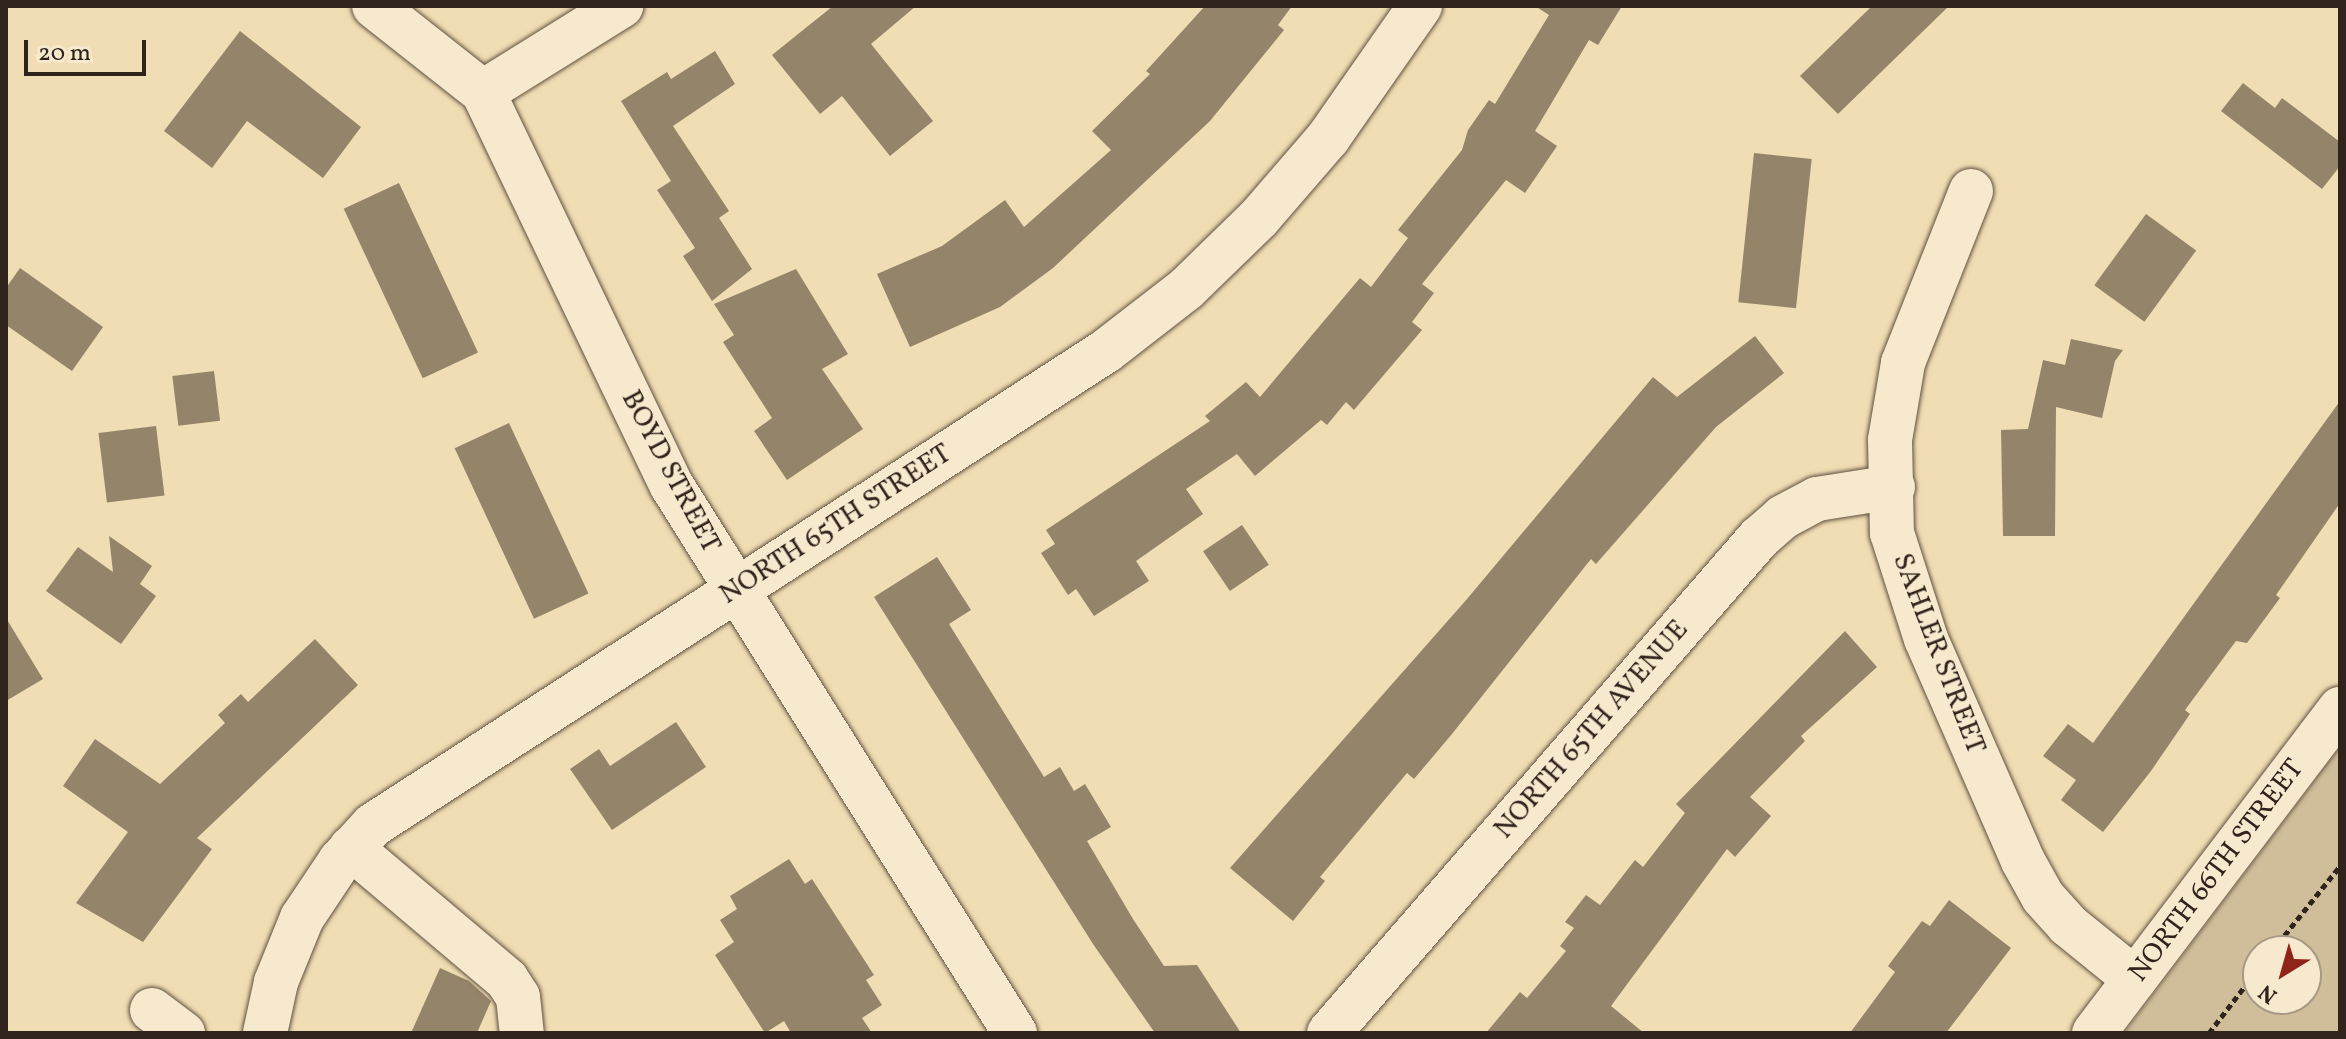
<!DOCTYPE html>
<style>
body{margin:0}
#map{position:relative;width:2346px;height:1039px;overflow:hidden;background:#f1ddb3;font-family:Vollkorn,serif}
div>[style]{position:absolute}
.green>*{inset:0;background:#d0bd99}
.building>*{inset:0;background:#94846a;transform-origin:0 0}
.path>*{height:5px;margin-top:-2.5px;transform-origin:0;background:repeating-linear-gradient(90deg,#2f231b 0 6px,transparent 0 10px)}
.roads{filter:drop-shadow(0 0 2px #605241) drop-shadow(0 0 2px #605241)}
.minor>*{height:44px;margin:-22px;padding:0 22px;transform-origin:22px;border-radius:22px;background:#f6e9ce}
span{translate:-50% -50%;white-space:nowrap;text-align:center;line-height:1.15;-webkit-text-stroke:6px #f6e9ce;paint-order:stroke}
.street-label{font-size:28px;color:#2f231b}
.frame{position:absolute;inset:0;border:8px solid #2f231b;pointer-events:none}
.north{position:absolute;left:2242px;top:935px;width:80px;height:80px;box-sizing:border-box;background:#f6e9ce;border:2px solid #a69a86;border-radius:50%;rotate:217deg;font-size:22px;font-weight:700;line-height:32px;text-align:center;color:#2f231b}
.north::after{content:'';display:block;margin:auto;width:28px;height:36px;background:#8f2418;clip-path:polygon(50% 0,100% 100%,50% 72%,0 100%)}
.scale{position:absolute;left:24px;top:40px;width:122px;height:36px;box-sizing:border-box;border:4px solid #2f231b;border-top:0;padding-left:10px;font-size:24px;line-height:28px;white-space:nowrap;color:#2f231b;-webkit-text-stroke:6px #f6e9ce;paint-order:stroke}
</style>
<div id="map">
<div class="green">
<i style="clip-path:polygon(evenodd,2340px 747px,2340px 1033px,2124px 1033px,2340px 747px,2258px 951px,2306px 951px,2306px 999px,2258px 999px,2258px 951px)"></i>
</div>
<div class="building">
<i style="clip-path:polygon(833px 6px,916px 6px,871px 44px,933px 121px,890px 156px,842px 96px,820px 114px,772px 55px)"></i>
<i style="clip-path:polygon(1205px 6px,1292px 6px,1278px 25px,1284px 30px,1210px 121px,1053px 268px,1000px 307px,910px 347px,877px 274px,942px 246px,1005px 200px,1024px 227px,1111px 150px,1092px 131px,1150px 74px,1146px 71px)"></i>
<i style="clip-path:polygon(1535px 6px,1622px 6px,1598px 45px,1589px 40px,1535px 131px,1557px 146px,1525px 193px,1506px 180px,1422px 284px,1434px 293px,1412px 322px,1422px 330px,1354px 410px,1346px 402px,1327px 425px,1321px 420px,1255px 476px,1237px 454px,1186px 489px,1203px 514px,1136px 561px,1149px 581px,1094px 616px,1076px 589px,1068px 595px,1041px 553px,1055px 544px,1046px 530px,1210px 421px,1205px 416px,1246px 382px,1260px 397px,1360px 278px,1371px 287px,1408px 238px,1398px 230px,1462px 150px,1468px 130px,1489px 100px,1495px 104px,1549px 15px)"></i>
<i style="clip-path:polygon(1872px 6px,1949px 6px,1838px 114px,1800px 76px)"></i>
<i style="clip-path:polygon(240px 31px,361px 127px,323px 178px,247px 121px,212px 168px,164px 131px)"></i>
<i style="clip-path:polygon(715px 51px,735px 84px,673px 126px,729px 211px,719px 218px,752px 269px,712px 301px,683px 256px,695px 248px,657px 190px,671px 181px,621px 101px,667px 72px,671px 79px)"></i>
<i style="clip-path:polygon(2243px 83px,2275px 108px,2282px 98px,2340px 142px,2340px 166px,2322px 189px,2221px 111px)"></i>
<i style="left:1754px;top:153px;width:58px;height:150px;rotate:6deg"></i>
<i style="left:399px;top:183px;width:187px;height:61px;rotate:65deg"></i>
<i style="left:2146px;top:214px;width:62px;height:88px;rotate:36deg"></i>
<i style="clip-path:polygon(20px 268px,103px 327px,72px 371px,6px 325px,6px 288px)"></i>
<i style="clip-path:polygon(796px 269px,848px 354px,822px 369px,863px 429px,787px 480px,754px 431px,772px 418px,723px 342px,734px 335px,714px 304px)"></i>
<i style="clip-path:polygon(1755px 336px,1784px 373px,1716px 427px,1596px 564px,1591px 559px,1452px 734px,1414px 779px,1407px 773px,1320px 877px,1325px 881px,1293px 921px,1230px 868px,1467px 599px,1653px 377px,1677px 397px)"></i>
<i style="clip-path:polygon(2071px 339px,2123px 350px,2115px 361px,2102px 418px,2056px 407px,2055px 536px,2003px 536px,2001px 430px,2028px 429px,2043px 360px,2065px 365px)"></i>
<i style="left:214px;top:371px;width:50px;height:42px;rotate:83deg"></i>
<i style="clip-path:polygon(2340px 401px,2340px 503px,2276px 595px,2280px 598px,2247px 643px,2236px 641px,2185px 710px,2190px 714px,2151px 771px,2103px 832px,2061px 800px,2076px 780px,2043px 756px,2068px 724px,2093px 743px)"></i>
<i style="left:509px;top:423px;width:188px;height:60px;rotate:65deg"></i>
<i style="left:156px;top:426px;width:70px;height:58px;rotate:83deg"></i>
<i style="left:1242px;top:525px;width:48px;height:47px;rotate:56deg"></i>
<i style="clip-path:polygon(109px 536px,152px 566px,140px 584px,156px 596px,121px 644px,46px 591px,78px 547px,113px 572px)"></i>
<i style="clip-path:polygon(937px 557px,971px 610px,949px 624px,1044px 777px,1060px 767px,1074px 791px,1085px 784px,1111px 827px,1087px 841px,1133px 919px,1164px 966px,1197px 965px,1241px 1033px,1155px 1033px,1093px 944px,874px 597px)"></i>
<i style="clip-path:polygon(6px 618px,43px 679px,6px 701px)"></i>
<i style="clip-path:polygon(1845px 631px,1877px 667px,1801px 736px,1805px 741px,1750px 797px,1771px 816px,1735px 857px,1727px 849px,1611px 1006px,1644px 1033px,1486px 1033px,1520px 992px,1527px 998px,1566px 951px,1560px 946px,1574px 928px,1565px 922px,1586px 895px,1600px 905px,1635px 860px,1643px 867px,1685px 813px,1676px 804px)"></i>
<i style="clip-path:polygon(315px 639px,358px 685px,197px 838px,212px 849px,143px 942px,76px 903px,128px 832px,63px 786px,95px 739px,160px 784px,225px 723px,218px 715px,241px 694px,248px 702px)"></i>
<i style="clip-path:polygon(676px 722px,706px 767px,612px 830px,570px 769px,599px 749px,610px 766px)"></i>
<i style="clip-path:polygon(789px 859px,805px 884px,812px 879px,874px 975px,866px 980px,882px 1005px,862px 1018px,872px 1033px,791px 1033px,784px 1021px,765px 1033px,715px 955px,734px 942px,720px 920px,737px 909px,730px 896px)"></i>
<i style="clip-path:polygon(1949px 900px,2011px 948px,1946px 1033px,1850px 1033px,1895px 972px,1888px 966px,1922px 921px,1930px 926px)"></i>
<i style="clip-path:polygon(440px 968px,469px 981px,491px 1001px,477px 1033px,411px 1033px)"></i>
</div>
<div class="path">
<i style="left:2272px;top:951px;width:109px;rotate:-51.3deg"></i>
<i style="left:2209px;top:1033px;width:81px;rotate:-52.6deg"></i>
</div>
<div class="roads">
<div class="minor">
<i style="left:374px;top:6px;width:139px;rotate:38.3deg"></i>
<i style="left:483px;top:92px;width:437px;rotate:64.4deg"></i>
<i style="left:672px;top:486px;width:646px;rotate:57.91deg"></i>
<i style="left:483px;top:92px;width:163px;rotate:-31.9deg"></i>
<i style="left:1971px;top:191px;width:185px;rotate:111.6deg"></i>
<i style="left:1903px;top:363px;width:78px;rotate:99.6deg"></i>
<i style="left:1890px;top:440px;width:93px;rotate:88.8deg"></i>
<i style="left:1892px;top:533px;width:111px;rotate:72.2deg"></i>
<i style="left:1926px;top:639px;width:242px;rotate:66.4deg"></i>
<i style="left:2023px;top:861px;width:41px;rotate:60.9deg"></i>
<i style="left:2043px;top:897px;width:38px;rotate:48deg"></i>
<i style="left:2068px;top:925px;width:86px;rotate:38.9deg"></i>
<i style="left:351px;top:848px;width:204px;rotate:40.2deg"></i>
<i style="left:507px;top:980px;width:20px;rotate:57deg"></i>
<i style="left:518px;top:997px;width:36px;rotate:84deg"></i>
<i style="left:152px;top:1010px;width:39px;rotate:37deg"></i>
<i style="left:265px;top:1033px;width:52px;rotate:-77.8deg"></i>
<i style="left:276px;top:982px;width:69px;rotate:-67.9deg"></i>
<i style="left:302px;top:918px;width:69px;rotate:-56.3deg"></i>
<i style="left:340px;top:861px;width:49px;rotate:-47.5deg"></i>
<i style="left:373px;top:825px;width:873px;rotate:-32.89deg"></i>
<i style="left:1106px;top:351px;width:101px;rotate:-37.8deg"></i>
<i style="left:1186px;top:289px;width:102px;rotate:-44.2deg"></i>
<i style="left:1259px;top:218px;width:106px;rotate:-49.2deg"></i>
<i style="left:1328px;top:138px;width:161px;rotate:-55.1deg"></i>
<i style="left:1329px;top:1033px;width:656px;rotate:-49.02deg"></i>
<i style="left:1759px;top:538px;width:32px;rotate:-41deg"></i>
<i style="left:1783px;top:517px;width:38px;rotate:-28deg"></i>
<i style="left:1817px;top:499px;width:77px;rotate:-9deg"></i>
<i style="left:2094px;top:1033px;width:407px;rotate:-52.8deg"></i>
</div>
</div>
<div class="street-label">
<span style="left:670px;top:472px;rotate:62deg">BOYD STREET</span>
<span style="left:836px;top:525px;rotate:-33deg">NORTH 65TH STREET</span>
<span style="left:1938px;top:654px;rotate:69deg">SAHLER STREET</span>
<span style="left:1592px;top:730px;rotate:-49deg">NORTH 65TH AVENUE</span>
<span style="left:2217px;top:871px;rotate:-53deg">NORTH 66TH STREET</span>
</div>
<div class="frame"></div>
<div class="north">N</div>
<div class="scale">20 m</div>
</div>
